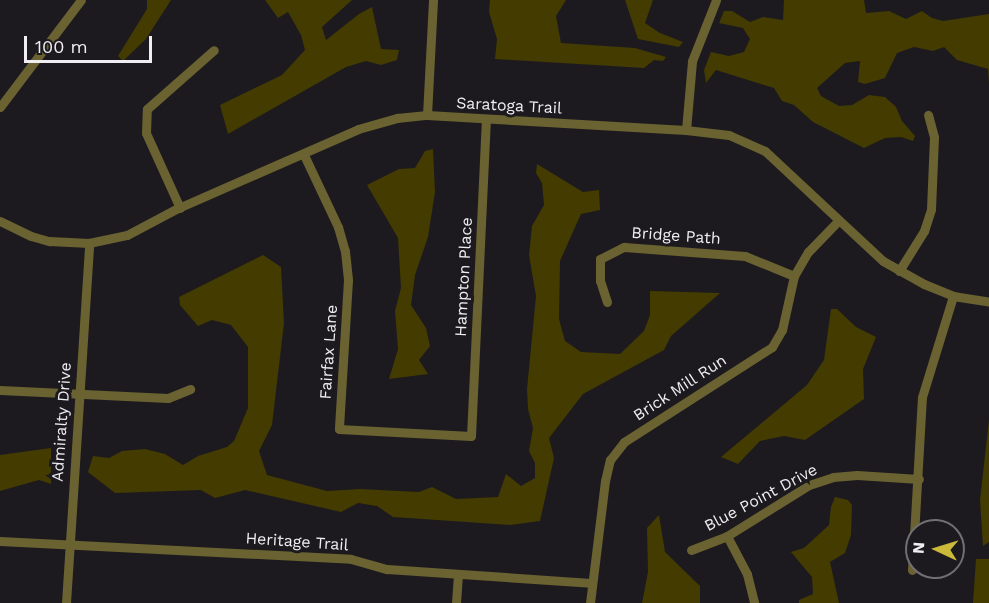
<!DOCTYPE html>
<style>
body{margin:0}
#map{position:relative;width:989px;height:603px;overflow:hidden;background:#1c1a1f;font-family:"Work Sans",sans-serif}
div>[style]{position:absolute}
.green>*{inset:0;background:#433b00}
.minor>*{height:9px;margin:-4.5px;padding:0 4.5px;transform-origin:4.5px;border-radius:4.5px;background:#6a6230}
span{translate:-50% -50%;white-space:nowrap;text-align:center;line-height:1.15;-webkit-text-stroke:6px #1c1a1f;paint-order:stroke}
.street-label{font-size:16px;color:#f0eef2}
.north{position:absolute;left:905px;top:519px;width:60px;height:60px;box-sizing:border-box;background:#1c1a1f;border:2px solid #716f73;border-radius:50%;rotate:274deg;font-size:16px;font-weight:700;line-height:24px;text-align:center;color:#f0eef2}
.north::after{content:'';display:block;margin:auto;width:21px;height:27px;background:#ccb939;clip-path:polygon(50% 0,100% 100%,50% 72%,0 100%)}
.scale{position:absolute;left:24px;top:36px;width:128px;height:27px;box-sizing:border-box;border:3px solid #f0eef2;border-top:0;padding-left:8px;font-size:18px;line-height:21px;white-space:nowrap;color:#f0eef2;-webkit-text-stroke:4px #1c1a1f;paint-order:stroke}
</style>
<div id="map">
<div class="green">
<i style="clip-path:polygon(147px 0,171px 0,146px 39px,123px 61px,118px 56px,147px 9px)"></i>
<i style="clip-path:polygon(265px 0,352px 0,322px 27px,326px 40px,359px 14px,372px 7px,381px 49px,399px 50px,397px 60px,381px 65px,366px 61px,346px 67px,228px 134px,220px 105px,282px 75px,305px 50px,301px 35px,288px 12px,278px 18px)"></i>
<i style="clip-path:polygon(490px 0,566px 0,556px 16px,561px 43px,635px 48px,666px 57px,663px 61px,654px 60px,644px 68px,495px 59px,497px 39px,489px 12px)"></i>
<i style="clip-path:polygon(625px 0,653px 0,645px 23px,660px 33px,683px 42px,679px 47px,638px 39px)"></i>
<i style="clip-path:polygon(784px 0,864px 0,866px 13px,889px 11px,906px 19px,922px 11px,932px 18px,943px 21px,989px 14px,989px 84px,988px 69px,957px 60px,944px 47px,933px 51px,914px 47px,897px 53px,885px 78px,865px 84px,858px 82px,860px 61px,845px 63px,817px 88px,821px 96px,839px 106px,852px 105px,869px 95px,885px 97px,896px 107px,902px 121px,915px 136px,913px 141px,901px 137px,885px 138px,864px 148px,813px 122px,794px 105px,782px 101px,774px 88px,716px 70px,706px 83px,704px 70px,711px 52px,729px 56px,744px 52px,750px 39px,743px 28px,719px 23px,724px 11px,732px 11px,750px 22px,763px 17px,783px 20px)"></i>
<i style="clip-path:polygon(433px 149px,435px 192px,428px 237px,415px 275px,411px 305px,426px 328px,430px 346px,419px 360px,428px 374px,389px 379px,398px 349px,395px 311px,401px 288px,398px 238px,367px 185px,399px 169px,415px 168px,425px 151px)"></i>
<i style="clip-path:polygon(537px 164px,583px 192px,599px 190px,600px 210px,581px 214px,560px 261px,559px 319px,565px 341px,581px 352px,620px 354px,644px 331px,650px 315px,650px 291px,720px 293px,671px 336px,664px 350px,583px 394px,549px 438px,554px 458px,540px 521px,510px 525px,393px 517px,377px 506px,358px 503px,341px 512px,245px 490px,215px 498px,201px 490px,115px 493px,88px 472px,93px 456px,109px 458px,122px 451px,145px 449px,165px 454px,183px 465px,198px 456px,227px 447px,234px 441px,248px 408px,248px 347px,231px 325px,212px 320px,198px 326px,180px 305px,179px 297px,263px 255px,281px 267px,284px 323px,272px 425px,259px 451px,267px 475px,327px 491px,360px 489px,419px 492px,432px 487px,456px 499px,498px 497px,506px 474px,521px 486px,535px 478px,535px 463px,529px 451px,533px 428px,528px 409px,527px 389px,536px 296px,529px 255px,532px 226px,544px 205px,542px 183px,536px 173px)"></i>
<i style="clip-path:polygon(831px 309px,837px 309px,856px 327px,876px 337px,863px 369px,864px 399px,805px 440px,784px 436px,760px 441px,738px 464px,721px 457px,807px 385px,824px 360px)"></i>
<i style="clip-path:polygon(989px 420px,989px 542px,983px 546px,980px 500px)"></i>
<i style="clip-path:polygon(51px 448px,51px 484px,39px 480px,0 491px,0 455px)"></i>
<i style="clip-path:polygon(835px 497px,848px 500px,852px 505px,851px 535px,845px 553px,830px 562px,839px 603px,799px 603px,799px 600px,813px 594px,812px 577px,791px 552px,804px 548px,829px 525px,831px 507px)"></i>
<i style="clip-path:polygon(659px 515px,665px 552px,700px 586px,700px 603px,642px 603px,648px 572px,647px 528px)"></i>
<i style="clip-path:polygon(976px 559px,989px 559px,989px 603px,973px 603px)"></i>
</div>
<div class="minor">
<i style="left:0;top:107px;width:134px;rotate:-52.9deg"></i>
<i style="left:427px;top:115px;width:115px;rotate:-87deg"></i>
<i style="left:686px;top:130px;width:69px;rotate:-85deg"></i>
<i style="left:692px;top:61px;width:66px;rotate:-68.5deg"></i>
<i style="left:304px;top:155px;width:80px;rotate:64.7deg"></i>
<i style="left:338px;top:227px;width:25px;rotate:74deg"></i>
<i style="left:345px;top:251px;width:29px;rotate:84deg"></i>
<i style="left:348px;top:280px;width:149px;rotate:93.5deg"></i>
<i style="left:339px;top:429px;width:132px;rotate:3deg"></i>
<i style="left:471px;top:436px;width:316px;rotate:-87.3deg"></i>
<i style="left:180px;top:208px;width:82px;rotate:-114.4deg"></i>
<i style="left:146px;top:133px;width:24px;rotate:-88deg"></i>
<i style="left:147px;top:109px;width:89px;rotate:-41.4deg"></i>
<i style="left:0;top:221px;width:34px;rotate:26deg"></i>
<i style="left:31px;top:236px;width:19px;rotate:16deg"></i>
<i style="left:49px;top:241px;width:40px;rotate:2.9deg"></i>
<i style="left:89px;top:243px;width:39px;rotate:-12deg"></i>
<i style="left:127px;top:235px;width:55px;rotate:-28deg"></i>
<i style="left:176px;top:209px;width:199px;rotate:-23.7deg"></i>
<i style="left:358px;top:129px;width:41px;rotate:-15.8deg"></i>
<i style="left:397px;top:118px;width:30px;rotate:-6deg"></i>
<i style="left:427px;top:115px;width:259px;rotate:3.3deg"></i>
<i style="left:686px;top:130px;width:43px;rotate:6.6deg"></i>
<i style="left:729px;top:135px;width:39px;rotate:24deg"></i>
<i style="left:765px;top:151px;width:161px;rotate:43deg"></i>
<i style="left:883px;top:261px;width:47px;rotate:29.3deg"></i>
<i style="left:924px;top:284px;width:31px;rotate:22deg"></i>
<i style="left:953px;top:296px;width:36px;rotate:9deg"></i>
<i style="left:899px;top:271px;width:47px;rotate:-58deg"></i>
<i style="left:924px;top:231px;width:23px;rotate:-72deg"></i>
<i style="left:931px;top:209px;width:72px;rotate:-87.6deg"></i>
<i style="left:934px;top:137px;width:23px;rotate:-105deg"></i>
<i style="left:607px;top:302px;width:22px;rotate:-108deg"></i>
<i style="left:600px;top:281px;width:22px;rotate:-90deg"></i>
<i style="left:600px;top:259px;width:27px;rotate:-27deg"></i>
<i style="left:624px;top:247px;width:121px;rotate:4.3deg"></i>
<i style="left:745px;top:256px;width:53px;rotate:22.2deg"></i>
<i style="left:0;top:390px;width:168px;rotate:2.7deg"></i>
<i style="left:168px;top:398px;width:24px;rotate:-22deg"></i>
<i style="left:727px;top:536px;width:43px;rotate:62.2deg"></i>
<i style="left:747px;top:574px;width:30px;rotate:76deg"></i>
<i style="left:0;top:541px;width:351px;rotate:2.9deg"></i>
<i style="left:351px;top:559px;width:37px;rotate:16deg"></i>
<i style="left:387px;top:569px;width:204px;rotate:3.9deg"></i>
<i style="left:691px;top:550px;width:39px;rotate:-21deg"></i>
<i style="left:727px;top:536px;width:97px;rotate:-31.9deg"></i>
<i style="left:809px;top:485px;width:25px;rotate:-18deg"></i>
<i style="left:833px;top:477px;width:24px;rotate:-5deg"></i>
<i style="left:857px;top:475px;width:62px;rotate:3.7deg"></i>
<i style="left:912px;top:570px;width:173px;rotate:-86.7deg"></i>
<i style="left:922px;top:397px;width:106px;rotate:-72.9deg"></i>
<i style="left:66px;top:603px;width:361px;rotate:-86.3deg"></i>
<i style="left:456px;top:603px;width:27px;rotate:-86deg"></i>
<i style="left:590px;top:603px;width:123px;rotate:-83deg"></i>
<i style="left:605px;top:481px;width:22px;rotate:-77deg"></i>
<i style="left:610px;top:460px;width:23px;rotate:-52deg"></i>
<i style="left:624px;top:442px;width:176px;rotate:-32.7deg"></i>
<i style="left:772px;top:347px;width:20px;rotate:-60deg"></i>
<i style="left:782px;top:330px;width:55px;rotate:-77.5deg"></i>
<i style="left:794px;top:276px;width:28px;rotate:-60deg"></i>
<i style="left:808px;top:252px;width:43px;rotate:-45.9deg"></i>
</div>
<div class="street-label">
<span style="left:509px;top:106px;rotate:3deg">Saratoga Trail</span>
<span style="left:676px;top:236px;rotate:4deg">Bridge Path</span>
<span style="left:464px;top:277px;rotate:-87deg">Hampton Place</span>
<span style="left:329px;top:352px;rotate:-86deg">Fairfax Lane</span>
<span style="left:680px;top:388px;rotate:-33deg">Brick Mill Run</span>
<span style="left:62px;top:422px;rotate:-86deg">Admiralty Drive</span>
<span style="left:761px;top:498px;rotate:-28deg">Blue Point Drive</span>
<span style="left:297px;top:542px;rotate:4deg">Heritage Trail</span>
</div>
<div class="north">N</div>
<div class="scale">100 m</div>
</div>
